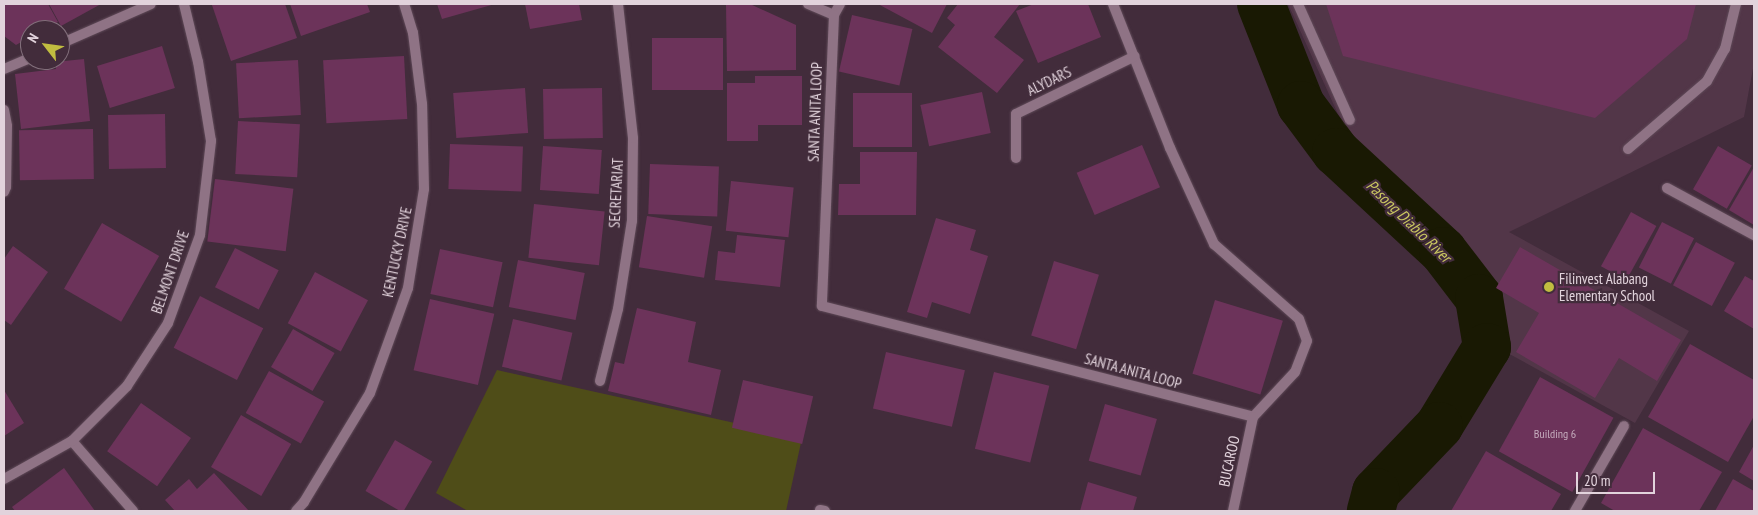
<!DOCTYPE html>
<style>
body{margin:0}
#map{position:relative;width:1758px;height:515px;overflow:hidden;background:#422c3b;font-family:"PT Sans Narrow",sans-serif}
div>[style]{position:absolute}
.built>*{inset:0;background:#523648}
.green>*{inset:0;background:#4f4d18}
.river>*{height:48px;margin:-24px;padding:0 24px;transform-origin:24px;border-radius:24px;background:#191903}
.building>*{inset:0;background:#6c335a;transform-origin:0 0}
.roads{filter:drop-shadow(0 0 1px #5f4a58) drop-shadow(0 0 1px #5f4a58)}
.service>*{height:10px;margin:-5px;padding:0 5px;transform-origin:5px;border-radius:5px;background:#8f7385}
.minor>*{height:10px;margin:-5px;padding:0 5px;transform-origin:5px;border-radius:5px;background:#8f7385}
.dots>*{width:14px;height:14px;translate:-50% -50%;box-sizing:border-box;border:2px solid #422c3b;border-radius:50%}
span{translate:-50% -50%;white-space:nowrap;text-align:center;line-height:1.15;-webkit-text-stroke:4.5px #422c3b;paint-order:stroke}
.number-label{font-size:12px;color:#c4abbc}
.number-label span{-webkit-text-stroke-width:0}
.street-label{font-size:15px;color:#e2d3dc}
.poi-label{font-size:15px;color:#e2d3dc}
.left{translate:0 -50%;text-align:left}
.water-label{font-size:16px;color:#cac760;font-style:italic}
.frame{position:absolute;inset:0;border:5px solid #e2d3dc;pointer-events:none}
.north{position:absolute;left:20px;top:20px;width:50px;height:50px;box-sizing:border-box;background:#422c3b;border:1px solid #826f7b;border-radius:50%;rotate:300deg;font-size:14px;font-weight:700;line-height:20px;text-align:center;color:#e2d3dc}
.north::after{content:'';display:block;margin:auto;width:18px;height:22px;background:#c1bd40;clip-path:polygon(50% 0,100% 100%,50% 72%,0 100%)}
.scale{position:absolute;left:1576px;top:472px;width:79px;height:22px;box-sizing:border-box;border:2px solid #e2d3dc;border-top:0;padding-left:6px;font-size:15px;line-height:18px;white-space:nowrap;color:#e2d3dc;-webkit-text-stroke:4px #422c3b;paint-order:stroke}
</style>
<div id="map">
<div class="built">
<i style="clip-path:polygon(1288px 4px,1754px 4px,1754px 63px,1744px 117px,1509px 232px,1689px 331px,1635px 423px,1504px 351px,1497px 304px,1485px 270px,1381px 181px,1352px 145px)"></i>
</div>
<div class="green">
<i style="clip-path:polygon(497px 370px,802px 438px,786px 511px,468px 511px,436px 493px)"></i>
</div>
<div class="river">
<i style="left:1261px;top:4px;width:109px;rotate:68.4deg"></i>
<i style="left:1301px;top:105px;width:59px;rotate:53.3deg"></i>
<i style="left:1336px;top:152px;width:146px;rotate:42.8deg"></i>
<i style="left:1443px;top:251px;width:59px;rotate:52.5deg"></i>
<i style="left:1479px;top:298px;width:50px;rotate:80.7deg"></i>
<i style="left:1487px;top:347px;width:92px;rotate:121.3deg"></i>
<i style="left:1439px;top:426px;width:91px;rotate:133.7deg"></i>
<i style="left:1376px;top:492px;width:20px;rotate:105deg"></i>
</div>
<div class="building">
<i style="clip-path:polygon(4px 4px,48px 4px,58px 22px,43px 30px,30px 30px,30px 37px,16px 45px,4px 36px)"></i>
<i style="clip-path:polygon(49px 4px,101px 4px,61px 26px)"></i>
<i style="clip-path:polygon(285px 4px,297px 38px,231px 61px,212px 5px)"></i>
<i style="clip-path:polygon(290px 4px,367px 4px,370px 12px,301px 36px)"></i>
<i style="clip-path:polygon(437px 4px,495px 4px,442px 19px)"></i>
<i style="clip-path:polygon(525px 4px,579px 4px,582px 20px,530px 29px)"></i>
<i style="clip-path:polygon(726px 4px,750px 4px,796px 25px,796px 70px,727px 71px)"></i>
<i style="clip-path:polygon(878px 4px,947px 4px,932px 33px)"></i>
<i style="clip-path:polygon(958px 4px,1020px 4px,994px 37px,1024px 60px,997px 93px,938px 47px,955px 25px,947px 18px)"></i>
<i style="clip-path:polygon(1034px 4px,1088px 4px,1101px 37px,1038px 63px,1016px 11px)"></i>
<i style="clip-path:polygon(1326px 4px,1696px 4px,1687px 39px,1595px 118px,1343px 56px)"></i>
<i style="left:852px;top:15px;width:62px;height:58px;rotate:13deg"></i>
<i style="left:652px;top:38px;width:71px;height:52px"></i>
<i style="left:162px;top:46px;width:44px;height:68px;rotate:73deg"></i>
<i style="left:404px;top:56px;width:63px;height:81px;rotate:87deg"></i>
<i style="clip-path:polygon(84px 59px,90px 121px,21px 129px,15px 74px,56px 69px,55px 62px)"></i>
<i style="left:298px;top:60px;width:55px;height:62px;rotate:87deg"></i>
<i style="clip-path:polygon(755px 76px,802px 76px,802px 125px,758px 125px,758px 141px,727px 141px,727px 83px,755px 83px)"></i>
<i style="left:525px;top:88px;width:45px;height:72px;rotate:86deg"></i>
<i style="left:602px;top:88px;width:50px;height:59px;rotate:89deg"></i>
<i style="left:982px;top:92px;width:42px;height:63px;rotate:78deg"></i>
<i style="left:853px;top:93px;width:59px;height:54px"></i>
<i style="left:165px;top:114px;width:54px;height:57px;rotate:89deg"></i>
<i style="left:238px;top:121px;width:62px;height:53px;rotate:3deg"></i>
<i style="left:93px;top:129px;width:50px;height:74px;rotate:89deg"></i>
<i style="left:450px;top:144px;width:73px;height:45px;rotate:2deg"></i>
<i style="left:1142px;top:145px;width:46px;height:71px;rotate:67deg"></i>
<i style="left:543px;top:146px;width:59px;height:44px;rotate:4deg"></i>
<i style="left:1718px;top:146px;width:39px;height:50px;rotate:30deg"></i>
<i style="clip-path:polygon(860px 152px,917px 152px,916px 215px,838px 215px,839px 184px,860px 184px)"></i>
<i style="left:650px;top:164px;width:69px;height:50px;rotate:2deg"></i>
<i style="clip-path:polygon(1754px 167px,1754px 225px,1729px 210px)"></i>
<i style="left:215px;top:179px;width:79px;height:63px;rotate:7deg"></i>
<i style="left:731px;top:181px;width:63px;height:50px;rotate:6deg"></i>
<i style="left:534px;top:204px;width:71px;height:54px;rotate:6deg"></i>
<i style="left:1631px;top:212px;width:29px;height:62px;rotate:29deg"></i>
<i style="left:647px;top:216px;width:66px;height:52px;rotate:9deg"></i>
<i style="clip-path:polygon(936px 218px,976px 230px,970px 250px,988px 256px,970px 314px,932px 302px,927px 318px,907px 312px)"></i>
<i style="left:1662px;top:222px;width:36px;height:51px;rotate:27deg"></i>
<i style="left:102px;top:223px;width:66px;height:76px;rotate:30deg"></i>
<i style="clip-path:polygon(737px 235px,785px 240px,780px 287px,715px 280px,718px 251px,735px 253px)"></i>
<i style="left:1696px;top:242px;width:44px;height:49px;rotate:28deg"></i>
<i style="clip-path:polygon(13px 246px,48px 272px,11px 325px,4px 320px,4px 259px)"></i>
<i style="clip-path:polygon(1520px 247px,1681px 340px,1657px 381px,1619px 358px,1595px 398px,1516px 352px,1539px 313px,1496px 288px)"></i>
<i style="left:235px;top:248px;width:49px;height:44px;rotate:27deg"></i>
<i style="left:440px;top:249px;width:64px;height:46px;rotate:12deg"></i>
<i style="left:518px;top:260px;width:68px;height:48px;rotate:11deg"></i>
<i style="left:1054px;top:261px;width:47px;height:78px;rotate:17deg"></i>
<i style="left:315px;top:272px;width:60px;height:58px;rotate:28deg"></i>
<i style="clip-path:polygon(1745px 276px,1754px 281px,1754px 329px,1724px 311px)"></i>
<i style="left:200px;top:296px;width:71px;height:58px;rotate:27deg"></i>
<i style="left:430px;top:299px;width:66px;height:73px;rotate:13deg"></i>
<i style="left:1215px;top:300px;width:71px;height:77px;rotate:17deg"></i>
<i style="clip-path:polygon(637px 308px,696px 322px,688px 362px,721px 370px,711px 415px,608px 391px,615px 362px,624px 364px)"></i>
<i style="left:513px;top:319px;width:61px;height:49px;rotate:13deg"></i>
<i style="left:293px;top:329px;width:48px;height:44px;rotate:30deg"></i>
<i style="clip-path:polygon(1690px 344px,1754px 380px,1754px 416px,1728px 462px,1648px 417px)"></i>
<i style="left:886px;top:352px;width:81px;height:58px;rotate:13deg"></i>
<i style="left:269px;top:371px;width:63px;height:48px;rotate:29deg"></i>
<i style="left:994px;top:372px;width:57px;height:79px;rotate:14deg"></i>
<i style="left:1540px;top:377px;width:84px;height:85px;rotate:29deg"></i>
<i style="left:743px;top:380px;width:72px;height:49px;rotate:13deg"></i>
<i style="clip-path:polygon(4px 390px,24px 423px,4px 436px)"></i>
<i style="left:141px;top:403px;width:61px;height:59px;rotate:35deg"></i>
<i style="left:1105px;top:404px;width:54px;height:59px;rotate:16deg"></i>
<i style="left:241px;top:415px;width:58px;height:60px;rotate:30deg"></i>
<i style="clip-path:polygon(1643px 428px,1722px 472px,1699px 511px,1615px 511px,1601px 503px)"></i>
<i style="left:395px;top:440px;width:43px;height:59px;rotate:30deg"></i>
<i style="clip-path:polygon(1754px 445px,1754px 481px,1739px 472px)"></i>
<i style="clip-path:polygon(1486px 451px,1561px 494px,1551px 511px,1451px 511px)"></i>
<i style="clip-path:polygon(64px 468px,95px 511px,15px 511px,12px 507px)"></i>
<i style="clip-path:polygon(214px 473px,249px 511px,175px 511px,165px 500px,189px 479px,197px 489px)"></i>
<i style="clip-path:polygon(1733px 479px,1754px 491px,1754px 511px,1715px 511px)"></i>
<i style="clip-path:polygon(1088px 482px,1137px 497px,1133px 511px,1080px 511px)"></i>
</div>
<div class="roads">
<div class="service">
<i style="left:1298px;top:4px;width:127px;rotate:65.9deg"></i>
<i style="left:1628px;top:149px;width:104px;rotate:-40.7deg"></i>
<i style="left:1707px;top:81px;width:37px;rotate:-61deg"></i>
<i style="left:1725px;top:49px;width:46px;rotate:-76.3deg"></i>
</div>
<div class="minor">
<i style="left:808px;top:4px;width:28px;rotate:23deg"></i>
<i style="left:840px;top:4px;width:13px;rotate:119deg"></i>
<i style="left:834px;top:15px;width:291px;rotate:92.4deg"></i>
<i style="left:822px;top:306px;width:445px;rotate:14.4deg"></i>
<i style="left:1113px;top:4px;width:155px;rotate:68.4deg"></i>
<i style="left:1170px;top:148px;width:106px;rotate:65.4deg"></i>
<i style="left:1214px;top:244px;width:113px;rotate:41.4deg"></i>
<i style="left:1299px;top:319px;width:23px;rotate:70deg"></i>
<i style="left:1307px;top:341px;width:33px;rotate:111deg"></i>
<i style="left:1295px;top:372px;width:62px;rotate:133deg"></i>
<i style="left:60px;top:44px;width:99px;rotate:-23.7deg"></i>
<i style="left:4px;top:69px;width:28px;rotate:-23deg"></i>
<i style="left:4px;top:110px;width:16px;rotate:79deg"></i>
<i style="left:7px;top:126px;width:61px;rotate:90.9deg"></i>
<i style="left:6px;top:187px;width:5px;rotate:112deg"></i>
<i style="left:1016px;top:158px;width:44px;rotate:-90deg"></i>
<i style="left:1016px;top:114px;width:132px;rotate:-26deg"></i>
<i style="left:1667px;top:188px;width:99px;rotate:28.4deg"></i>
<i style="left:600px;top:381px;width:74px;rotate:-76deg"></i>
<i style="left:618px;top:309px;width:89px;rotate:-81deg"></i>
<i style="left:632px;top:221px;width:83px;rotate:-89.3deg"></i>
<i style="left:633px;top:138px;width:135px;rotate:-96.4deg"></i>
<i style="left:72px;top:441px;width:93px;rotate:48.9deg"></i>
<i style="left:4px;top:479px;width:78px;rotate:-29.2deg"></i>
<i style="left:72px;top:441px;width:78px;rotate:-45deg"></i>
<i style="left:127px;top:386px;width:75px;rotate:-56.9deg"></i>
<i style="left:168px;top:323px;width:94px;rotate:-70deg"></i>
<i style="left:200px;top:235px;width:95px;rotate:-83.3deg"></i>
<i style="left:211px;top:141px;width:80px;rotate:-99.3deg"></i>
<i style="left:198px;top:62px;width:60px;rotate:-103.6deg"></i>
<i style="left:820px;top:510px;width:5px;rotate:11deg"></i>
<i style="left:296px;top:511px;width:12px;rotate:-48deg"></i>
<i style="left:304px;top:502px;width:127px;rotate:-58.8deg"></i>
<i style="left:370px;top:393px;width:112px;rotate:-70.1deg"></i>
<i style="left:408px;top:288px;width:100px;rotate:-80.8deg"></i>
<i style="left:424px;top:189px;width:85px;rotate:-91.3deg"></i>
<i style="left:422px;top:104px;width:72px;rotate:-97.2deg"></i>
<i style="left:413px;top:33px;width:30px;rotate:-107deg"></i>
<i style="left:1233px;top:511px;width:96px;rotate:-78deg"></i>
<i style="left:1575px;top:511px;width:98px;rotate:-60deg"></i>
</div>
</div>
<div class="dots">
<i style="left:1549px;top:287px;background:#c1bd40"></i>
</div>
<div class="number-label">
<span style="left:1555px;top:434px">Building 6</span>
</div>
<div class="street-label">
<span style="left:1049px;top:81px;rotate:-26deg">ALYDARS</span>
<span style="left:815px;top:112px;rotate:-88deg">SANTA ANITA LOOP</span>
<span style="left:616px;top:193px;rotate:-87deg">SECRETARIAT</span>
<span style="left:397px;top:252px;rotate:-78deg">KENTUCKY DRIVE</span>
<span style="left:170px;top:272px;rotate:-71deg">BELMONT DRIVE</span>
<span style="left:1133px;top:371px;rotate:15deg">SANTA ANITA LOOP</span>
<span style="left:1229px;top:461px;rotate:-78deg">BUCAROO</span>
</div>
<div class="poi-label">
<span class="left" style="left:1559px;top:287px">Filinvest Alabang<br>Elementary School</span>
</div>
<div class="water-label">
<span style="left:1409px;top:221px;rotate:44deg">Pasong Diablo River</span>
</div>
<div class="frame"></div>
<div class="north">N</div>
<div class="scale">20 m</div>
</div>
